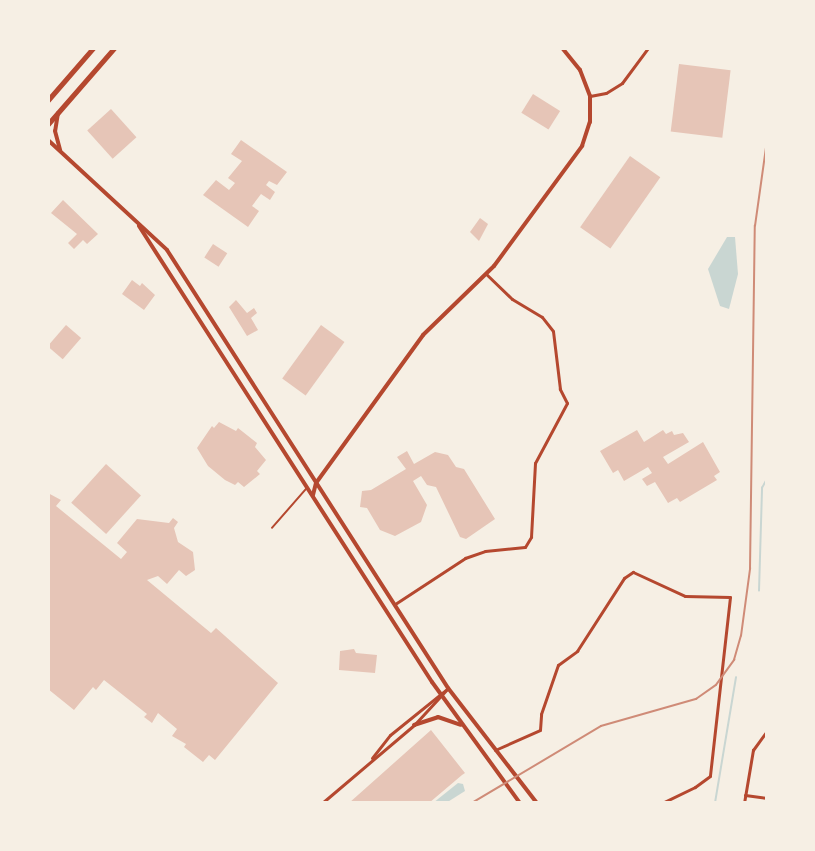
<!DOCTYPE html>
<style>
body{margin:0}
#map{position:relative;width:815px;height:851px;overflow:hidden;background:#f6efe4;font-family:"PT Sans",sans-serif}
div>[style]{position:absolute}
.water>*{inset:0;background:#c9d6d2}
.stream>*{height:1.5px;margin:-0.75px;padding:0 0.75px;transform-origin:0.75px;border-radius:0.75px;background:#c9d6d2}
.building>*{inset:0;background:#e6c5b7;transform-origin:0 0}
.service>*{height:1.5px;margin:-0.75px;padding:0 0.75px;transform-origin:0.75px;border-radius:0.75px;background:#b5482f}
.minor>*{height:3px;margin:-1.5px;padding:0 1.5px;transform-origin:1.5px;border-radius:1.5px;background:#b5482f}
.tertiary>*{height:4px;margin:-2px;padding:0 2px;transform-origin:2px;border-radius:2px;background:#b5482f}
.primary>*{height:5px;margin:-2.5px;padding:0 2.5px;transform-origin:2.5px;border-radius:2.5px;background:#b5482f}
.tram>*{height:1.5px;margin:-0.75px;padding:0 0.75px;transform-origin:0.75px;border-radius:0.75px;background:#cf8b77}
span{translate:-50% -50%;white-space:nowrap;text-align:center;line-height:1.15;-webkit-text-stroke:4.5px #f6efe4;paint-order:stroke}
.frame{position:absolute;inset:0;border:50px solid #f6efe4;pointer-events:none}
</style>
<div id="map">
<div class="water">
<i style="clip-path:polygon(727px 237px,735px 237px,738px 274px,729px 309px,720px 306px,708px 269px)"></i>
<i style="clip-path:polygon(458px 783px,463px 784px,465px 791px,446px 803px,433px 803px)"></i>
</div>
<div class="stream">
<i style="left:759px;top:591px;width:103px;rotate:-88.3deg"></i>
<i style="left:762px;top:488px;width:10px;rotate:-61deg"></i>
<i style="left:715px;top:803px;width:127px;rotate:-80.5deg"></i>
</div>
<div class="building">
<i style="left:679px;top:64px;width:52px;height:68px;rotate:7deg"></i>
<i style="left:533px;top:94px;width:32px;height:22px;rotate:32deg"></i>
<i style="left:111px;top:109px;width:38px;height:32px;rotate:48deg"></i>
<i style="clip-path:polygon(241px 140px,287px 172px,277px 185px,269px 181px,266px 185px,275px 192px,270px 200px,261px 194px,252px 206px,259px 211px,248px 227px,203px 195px,216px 180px,229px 190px,235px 183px,228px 178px,242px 161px,231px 154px)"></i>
<i style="left:630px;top:156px;width:37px;height:87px;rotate:35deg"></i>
<i style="clip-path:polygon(63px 200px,98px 234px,87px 244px,83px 240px,74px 249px,68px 243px,77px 234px,51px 213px)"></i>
<i style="clip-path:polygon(480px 218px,488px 224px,479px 241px,470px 232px)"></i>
<i style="left:213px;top:244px;width:17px;height:16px;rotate:33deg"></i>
<i style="clip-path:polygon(132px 280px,140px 286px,142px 283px,155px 295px,144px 310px,122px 294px)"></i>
<i style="clip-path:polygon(236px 300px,247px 313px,254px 308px,257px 313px,251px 318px,258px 330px,247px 336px,229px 307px)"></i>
<i style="left:66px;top:325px;width:20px;height:28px;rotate:41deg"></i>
<i style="left:321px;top:325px;width:29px;height:66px;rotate:36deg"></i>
<i style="clip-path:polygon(219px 422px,236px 431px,238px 428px,257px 443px,255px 447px,266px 460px,257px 471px,260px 474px,244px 487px,238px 482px,235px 485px,225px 480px,208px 466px,197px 448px,212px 426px,214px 428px)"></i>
<i style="clip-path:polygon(637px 430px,644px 442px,663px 430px,666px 434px,672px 431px,674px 435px,683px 433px,689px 442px,663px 457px,668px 464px,703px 442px,720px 472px,714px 476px,717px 480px,680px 502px,677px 498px,668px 503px,655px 482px,647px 486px,642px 479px,652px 473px,648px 467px,624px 481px,618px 470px,613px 473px,600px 451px)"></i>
<i style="clip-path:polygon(407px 451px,414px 464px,435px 452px,448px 455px,456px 467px,464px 469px,495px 519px,466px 539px,460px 537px,436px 487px,427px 485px,421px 476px,413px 481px,427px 505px,421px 522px,395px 536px,380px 530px,367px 508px,360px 507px,362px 491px,371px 490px,406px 469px,397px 457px)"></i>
<i style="left:106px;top:464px;width:47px;height:52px;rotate:42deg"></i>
<i style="clip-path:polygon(48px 493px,61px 500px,56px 506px,121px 559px,127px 552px,117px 543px,137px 519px,169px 523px,173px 518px,178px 522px,174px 528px,178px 542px,193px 552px,195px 570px,186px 576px,179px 570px,167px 584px,158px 576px,147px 580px,211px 633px,216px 628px,278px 683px,215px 760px,209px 755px,203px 762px,184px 747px,186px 744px,172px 736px,177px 729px,158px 713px,152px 723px,144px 717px,147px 714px,104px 680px,96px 690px,93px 687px,74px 710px,48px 689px)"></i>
<i style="clip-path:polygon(354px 649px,356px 653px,377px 655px,375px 673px,339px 670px,340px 651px)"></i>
<i style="clip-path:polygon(431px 730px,465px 773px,462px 775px,429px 803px,349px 803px)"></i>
</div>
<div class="service">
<i style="left:272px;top:528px;width:52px;rotate:-48.9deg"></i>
</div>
<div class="minor">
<i style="left:590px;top:96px;width:16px;rotate:-11deg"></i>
<i style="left:606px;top:93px;width:19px;rotate:-32deg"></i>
<i style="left:622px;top:83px;width:44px;rotate:-53.4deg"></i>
<i style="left:395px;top:604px;width:84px;rotate:-33.3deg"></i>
<i style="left:465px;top:558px;width:21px;rotate:-19deg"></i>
<i style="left:485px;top:551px;width:40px;rotate:-5.7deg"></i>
<i style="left:525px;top:547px;width:12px;rotate:-59deg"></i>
<i style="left:531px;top:537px;width:74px;rotate:-86.9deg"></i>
<i style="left:535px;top:463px;width:68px;rotate:-61.9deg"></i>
<i style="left:567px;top:403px;width:16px;rotate:-117deg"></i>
<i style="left:560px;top:389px;width:58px;rotate:-96.9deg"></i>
<i style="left:553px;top:331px;width:18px;rotate:-128deg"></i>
<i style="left:542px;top:317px;width:35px;rotate:-149deg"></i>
<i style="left:512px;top:299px;width:36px;rotate:-136deg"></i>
<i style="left:495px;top:750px;width:49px;rotate:-24deg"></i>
<i style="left:540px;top:730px;width:16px;rotate:-86deg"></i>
<i style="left:541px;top:714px;width:52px;rotate:-70.9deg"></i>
<i style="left:558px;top:665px;width:24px;rotate:-36deg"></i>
<i style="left:577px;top:651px;width:87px;rotate:-57.2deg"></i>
<i style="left:624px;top:578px;width:11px;rotate:-34deg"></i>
<i style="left:633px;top:572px;width:57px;rotate:24.8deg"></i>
<i style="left:685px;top:596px;width:45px;rotate:1.3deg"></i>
<i style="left:730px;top:597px;width:180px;rotate:96.4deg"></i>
<i style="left:710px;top:776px;width:19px;rotate:144deg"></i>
<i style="left:695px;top:787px;width:37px;rotate:154deg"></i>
<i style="left:372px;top:758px;width:29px;rotate:-52deg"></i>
<i style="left:390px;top:735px;width:75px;rotate:-39deg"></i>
<i style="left:745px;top:795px;width:22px;rotate:8deg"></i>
<i style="left:322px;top:803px;width:121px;rotate:-40.3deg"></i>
<i style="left:414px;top:725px;width:50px;rotate:-47.4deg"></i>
<i style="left:744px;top:803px;width:54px;rotate:-80.4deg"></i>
<i style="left:753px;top:750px;width:24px;rotate:-54deg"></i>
</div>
<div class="tertiary">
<i style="left:58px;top:113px;width:18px;rotate:99deg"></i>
<i style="left:55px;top:131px;width:20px;rotate:75deg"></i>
<i style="left:48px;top:140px;width:162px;rotate:42.7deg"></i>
<i style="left:167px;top:250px;width:520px;rotate:57.32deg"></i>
<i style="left:448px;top:688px;width:145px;rotate:52.3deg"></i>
<i style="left:139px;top:226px;width:542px;rotate:57.28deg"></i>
<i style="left:432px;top:682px;width:150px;rotate:54deg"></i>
<i style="left:313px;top:495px;width:12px;rotate:-76deg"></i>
<i style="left:316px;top:483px;width:183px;rotate:-54.1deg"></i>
<i style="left:423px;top:335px;width:99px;rotate:-44.2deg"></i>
<i style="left:494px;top:266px;width:149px;rotate:-53.7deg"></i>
<i style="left:582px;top:146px;width:25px;rotate:-72deg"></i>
<i style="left:590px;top:122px;width:26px;rotate:-90deg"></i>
<i style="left:590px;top:96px;width:28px;rotate:-111deg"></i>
<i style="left:580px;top:70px;width:28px;rotate:-129deg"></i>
<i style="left:414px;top:725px;width:25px;rotate:-18deg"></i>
<i style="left:438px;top:717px;width:24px;rotate:19deg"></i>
</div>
<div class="primary">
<i style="left:48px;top:100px;width:69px;rotate:-49.1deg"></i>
<i style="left:48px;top:124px;width:101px;rotate:-49deg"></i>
</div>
<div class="tram">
<i style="left:472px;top:803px;width:150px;rotate:-30.8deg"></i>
<i style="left:601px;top:726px;width:99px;rotate:-15.9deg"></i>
<i style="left:696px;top:699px;width:24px;rotate:-35deg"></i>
<i style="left:716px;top:685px;width:31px;rotate:-54deg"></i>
<i style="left:734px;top:660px;width:25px;rotate:-74deg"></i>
<i style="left:741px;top:636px;width:68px;rotate:-82.3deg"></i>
<i style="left:750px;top:569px;width:343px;rotate:-89.2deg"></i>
<i style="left:755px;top:226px;width:86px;rotate:-82deg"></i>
</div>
<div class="frame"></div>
</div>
